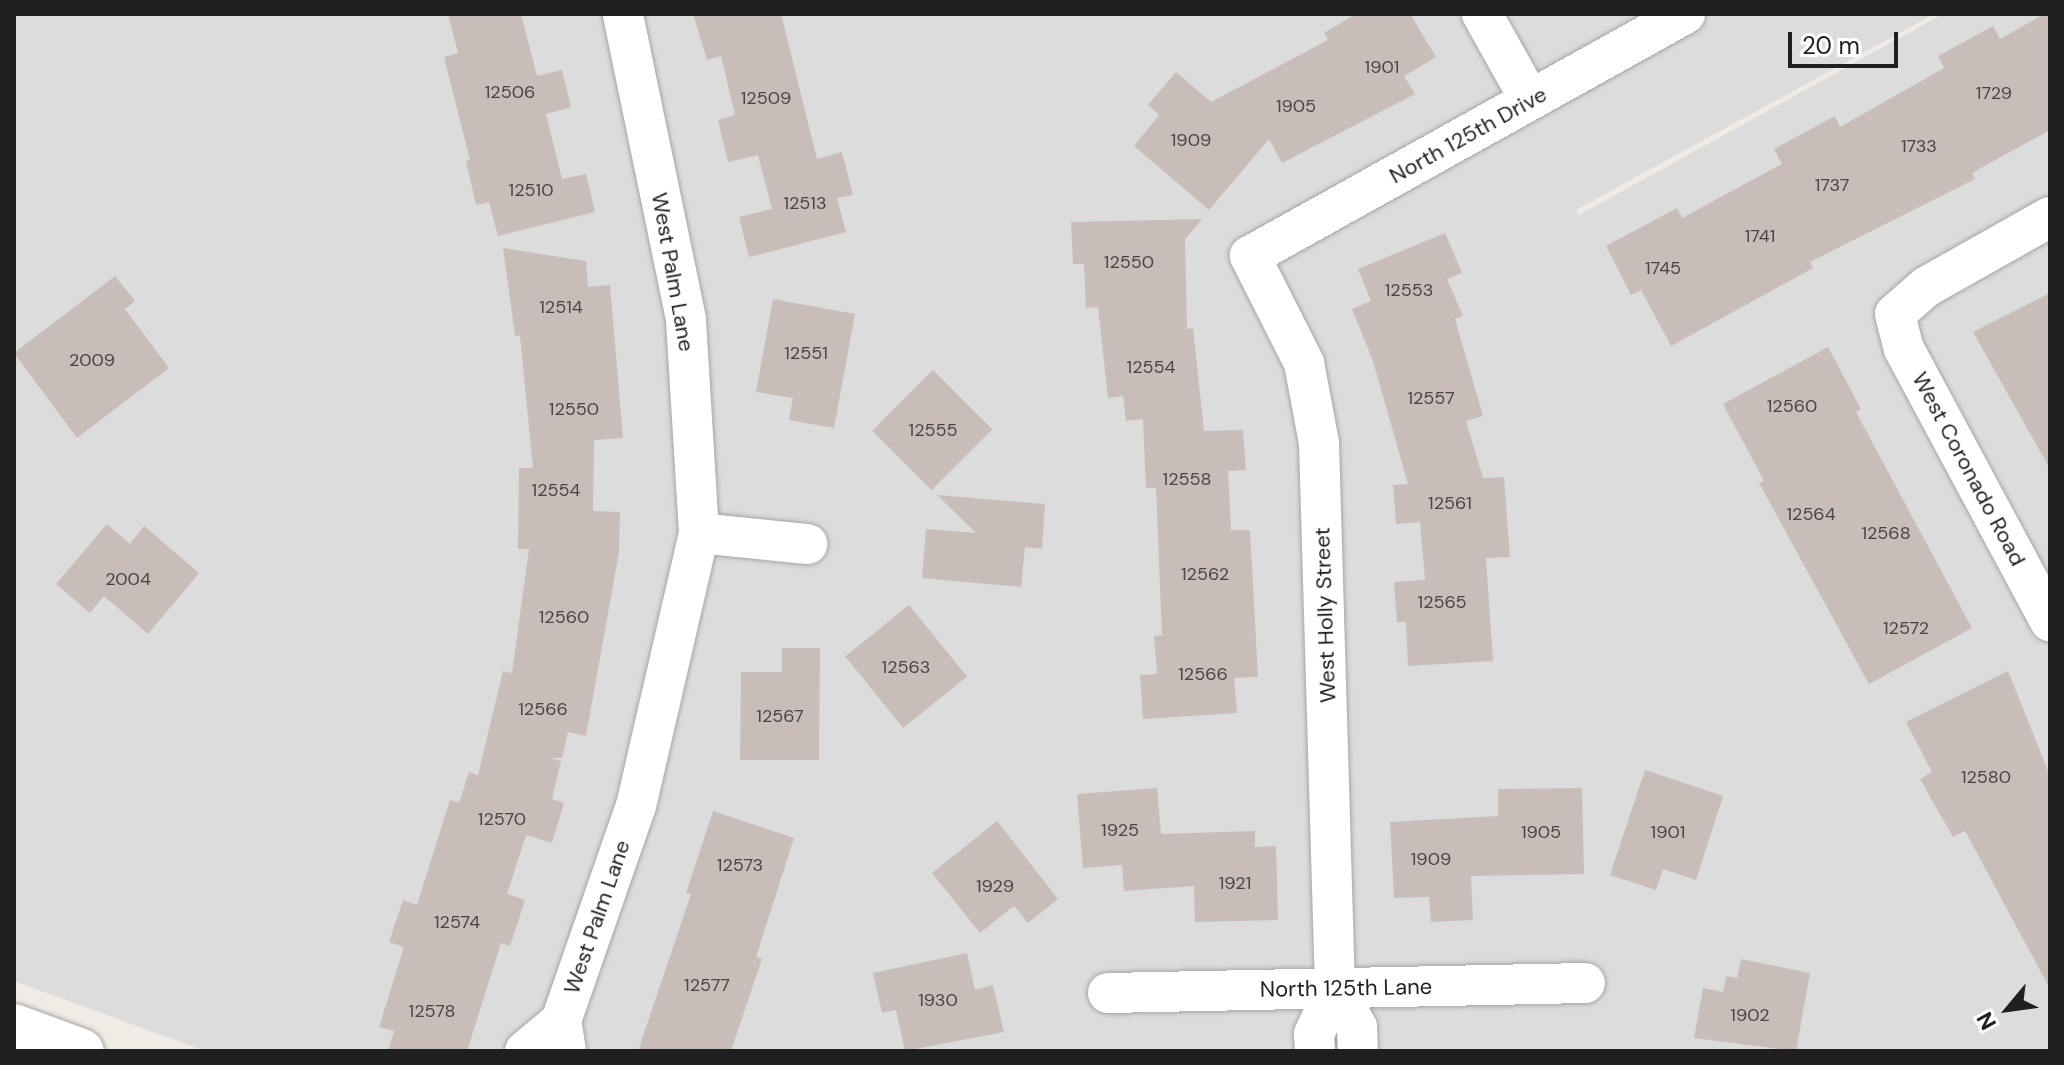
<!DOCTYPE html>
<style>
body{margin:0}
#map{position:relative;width:2064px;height:1065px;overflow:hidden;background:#f0ebe5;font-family:"DM Sans",sans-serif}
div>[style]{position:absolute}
.residential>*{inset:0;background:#dddcdc}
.building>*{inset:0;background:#c8bdb8;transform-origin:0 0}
.roads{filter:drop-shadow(0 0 2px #a6a6a6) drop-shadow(0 0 2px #a6a6a6)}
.minor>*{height:40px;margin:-20px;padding:0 20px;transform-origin:20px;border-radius:20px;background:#fff}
.tertiary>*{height:44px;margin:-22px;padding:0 22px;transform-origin:22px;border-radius:22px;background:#fff}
span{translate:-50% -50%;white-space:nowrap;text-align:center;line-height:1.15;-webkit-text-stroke:7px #fff;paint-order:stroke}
.number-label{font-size:18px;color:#494645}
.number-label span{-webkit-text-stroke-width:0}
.street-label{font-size:22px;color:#1f1f1f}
.frame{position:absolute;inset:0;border:16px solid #1f1f1f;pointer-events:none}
.north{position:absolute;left:1968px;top:969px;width:80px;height:80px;-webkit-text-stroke:6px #fff;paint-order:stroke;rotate:241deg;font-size:22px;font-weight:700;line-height:32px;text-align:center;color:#1f1f1f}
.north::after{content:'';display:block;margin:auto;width:28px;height:36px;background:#1f1f1f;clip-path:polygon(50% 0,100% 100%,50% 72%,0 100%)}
.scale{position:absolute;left:1788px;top:32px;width:110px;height:36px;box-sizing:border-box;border:4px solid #1f1f1f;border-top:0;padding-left:10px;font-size:24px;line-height:28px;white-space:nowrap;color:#1f1f1f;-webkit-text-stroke:6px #fff;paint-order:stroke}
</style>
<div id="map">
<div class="residential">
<i style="clip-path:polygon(14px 14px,1934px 14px,1576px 210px,1579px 215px,1943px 14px,2050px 14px,2050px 1051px,205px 1051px,14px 981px)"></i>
</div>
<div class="building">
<i style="clip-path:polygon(448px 14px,521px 14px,537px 76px,562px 70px,571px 107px,546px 114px,562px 179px,586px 174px,595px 212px,498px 236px,489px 202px,476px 205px,466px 161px,470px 160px,444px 57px,458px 53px)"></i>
<i style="clip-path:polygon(693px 14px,781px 14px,817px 159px,842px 152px,853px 195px,837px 198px,846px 232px,749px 257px,739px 217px,772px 209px,758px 155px,728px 162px,718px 120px,735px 115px,721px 56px,707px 60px)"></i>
<i style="clip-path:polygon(1356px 14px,1410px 14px,1436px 57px,1404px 76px,1415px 94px,1282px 163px,1269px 139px,1209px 210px,1134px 146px,1159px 115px,1148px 105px,1176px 72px,1211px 102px,1328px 40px,1324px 33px)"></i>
<i style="clip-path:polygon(2044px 14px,2050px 14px,2050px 130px,1972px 173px,1975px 179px,1810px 262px,1813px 268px,1671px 346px,1641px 290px,1631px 295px,1606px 246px,1677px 208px,1682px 218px,1782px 164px,1774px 149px,1835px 116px,1840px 127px,1944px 68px,1938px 56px,1993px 26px,2000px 39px)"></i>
<i style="clip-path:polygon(1202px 219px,1185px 239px,1187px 329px,1193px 328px,1204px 431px,1243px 430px,1246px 470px,1228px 471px,1231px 530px,1250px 530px,1258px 677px,1234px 678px,1237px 713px,1143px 719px,1140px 675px,1157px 674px,1154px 636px,1162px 635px,1156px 488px,1146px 488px,1143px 419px,1126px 421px,1123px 396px,1108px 398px,1098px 307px,1086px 308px,1084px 264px,1073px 264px,1071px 222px)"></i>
<i style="clip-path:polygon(1445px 233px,1462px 273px,1447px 279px,1463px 316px,1455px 319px,1483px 416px,1466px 421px,1483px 478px,1504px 477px,1510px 557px,1486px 558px,1493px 661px,1408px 666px,1406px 622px,1397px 622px,1394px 582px,1425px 580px,1420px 522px,1396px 524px,1393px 485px,1408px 484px,1373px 361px,1352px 309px,1371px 301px,1358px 269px)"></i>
<i style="clip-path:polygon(503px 248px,586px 261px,588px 287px,610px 285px,623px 438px,594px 440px,593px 511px,620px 512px,619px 552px,586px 736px,568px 732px,562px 758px,550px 758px,561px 761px,552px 799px,564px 803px,552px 843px,526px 835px,507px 894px,525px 900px,510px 946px,501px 943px,467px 1051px,388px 1051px,394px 1031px,379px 1027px,404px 947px,389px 942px,403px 900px,417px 905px,450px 800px,459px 803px,469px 772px,478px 775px,503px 671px,512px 673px,529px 549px,518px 549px,519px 468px,533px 468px,520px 336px,515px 336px)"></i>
<i style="clip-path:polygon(115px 276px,135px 301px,125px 309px,169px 368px,77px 438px,14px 353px)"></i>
<i style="clip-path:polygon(2050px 293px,2050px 469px,1973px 332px)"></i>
<i style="clip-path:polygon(773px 299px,855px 314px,834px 428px,789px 420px,793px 398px,756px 392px)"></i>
<i style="clip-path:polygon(1828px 347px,1861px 409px,1856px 412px,1972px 628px,1869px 684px,1759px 483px,1764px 481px,1723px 404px)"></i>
<i style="left:933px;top:370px;width:84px;height:86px;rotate:45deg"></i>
<i style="clip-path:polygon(937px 495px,1045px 504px,1042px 549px,1025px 547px,1021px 587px,922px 578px,926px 529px,976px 533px)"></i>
<i style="clip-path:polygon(107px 524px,130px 544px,144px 526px,199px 573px,148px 634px,104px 596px,90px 613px,56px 584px)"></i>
<i style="left:909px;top:605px;width:92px;height:82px;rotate:51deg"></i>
<i style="clip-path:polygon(782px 648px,820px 648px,819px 760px,740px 760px,741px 672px,782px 672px)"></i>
<i style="clip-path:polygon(2008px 671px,2050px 776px,2050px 989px,1965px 831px,1953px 837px,1920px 779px,1932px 772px,1906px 722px)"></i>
<i style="clip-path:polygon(1645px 770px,1723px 796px,1696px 880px,1663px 869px,1656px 890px,1610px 875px)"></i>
<i style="clip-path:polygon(1157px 788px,1161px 834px,1255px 831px,1255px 847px,1276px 846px,1278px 920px,1195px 922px,1194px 886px,1124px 891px,1122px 865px,1083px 868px,1077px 794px)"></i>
<i style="clip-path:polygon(1582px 788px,1584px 874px,1471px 876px,1473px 920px,1431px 922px,1429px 897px,1394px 898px,1390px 822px,1498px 816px,1498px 789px)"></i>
<i style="clip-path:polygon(713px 811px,794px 838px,756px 957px,762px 959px,731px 1051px,638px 1051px,691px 894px,686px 893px)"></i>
<i style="clip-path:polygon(997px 821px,1058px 899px,1028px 923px,1014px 906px,980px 933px,932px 873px)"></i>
<i style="clip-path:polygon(967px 953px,975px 990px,993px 985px,1004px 1032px,905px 1051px,896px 1010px,882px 1013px,873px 973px)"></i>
<i style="clip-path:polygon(1741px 959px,1810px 973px,1796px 1051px,1694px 1038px,1703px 988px,1723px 992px,1726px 976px,1737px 978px)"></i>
</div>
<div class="roads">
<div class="minor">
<i style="left:1482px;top:14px;width:98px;rotate:60.8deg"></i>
<i style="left:2050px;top:217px;width:142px;rotate:150.6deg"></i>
<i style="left:1926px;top:287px;width:41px;rotate:138.9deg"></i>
<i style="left:1895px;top:314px;width:36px;rotate:76deg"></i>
<i style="left:1904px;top:349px;width:309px;rotate:61.8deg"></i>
<i style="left:699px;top:533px;width:109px;rotate:5.8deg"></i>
<i style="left:1335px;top:989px;width:44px;rotate:59.9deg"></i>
<i style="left:1357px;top:1027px;width:24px;rotate:88deg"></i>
<i style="left:1108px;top:993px;width:477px;rotate:-1.2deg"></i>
<i style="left:525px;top:1051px;width:47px;rotate:-39.8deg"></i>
<i style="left:566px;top:1051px;width:30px;rotate:-99deg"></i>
<i style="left:561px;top:1021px;width:228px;rotate:-70.8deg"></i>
<i style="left:636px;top:806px;width:280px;rotate:-77deg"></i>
<i style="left:699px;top:533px;width:214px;rotate:-93.5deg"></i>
<i style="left:686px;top:319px;width:311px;rotate:-101.7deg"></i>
<i style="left:1315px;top:1051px;width:17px;rotate:-93deg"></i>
<i style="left:1314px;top:1034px;width:50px;rotate:-65deg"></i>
<i style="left:1335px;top:989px;width:546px;rotate:-91.68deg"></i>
<i style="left:1319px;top:443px;width:81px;rotate:-100.6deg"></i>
<i style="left:1304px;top:363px;width:120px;rotate:-116.8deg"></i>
<i style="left:1250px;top:256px;width:498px;rotate:-29.1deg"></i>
</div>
<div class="tertiary">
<i style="left:14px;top:1026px;width:72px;rotate:20.2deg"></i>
</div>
</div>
<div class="number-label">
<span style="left:1382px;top:67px">1901</span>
<span style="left:510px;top:92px">12506</span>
<span style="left:1994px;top:93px">1729</span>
<span style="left:766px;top:98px">12509</span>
<span style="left:1296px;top:106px">1905</span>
<span style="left:1191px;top:140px">1909</span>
<span style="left:1919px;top:146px">1733</span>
<span style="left:1832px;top:185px">1737</span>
<span style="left:531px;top:190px">12510</span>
<span style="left:805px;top:203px">12513</span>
<span style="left:1760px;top:236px">1741</span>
<span style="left:1129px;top:262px">12550</span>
<span style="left:1663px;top:268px">1745</span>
<span style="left:1409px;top:290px">12553</span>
<span style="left:561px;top:307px">12514</span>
<span style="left:806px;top:353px">12551</span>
<span style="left:92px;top:360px">2009</span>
<span style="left:1151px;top:367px">12554</span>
<span style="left:1431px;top:398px">12557</span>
<span style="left:1792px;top:406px">12560</span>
<span style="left:574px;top:409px">12550</span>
<span style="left:933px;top:430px">12555</span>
<span style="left:1187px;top:479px">12558</span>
<span style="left:556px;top:490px">12554</span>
<span style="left:1450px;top:503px">12561</span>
<span style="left:1811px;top:514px">12564</span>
<span style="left:1886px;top:533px">12568</span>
<span style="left:1205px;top:574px">12562</span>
<span style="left:128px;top:579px">2004</span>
<span style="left:1442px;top:602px">12565</span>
<span style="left:564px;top:617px">12560</span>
<span style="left:1906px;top:628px">12572</span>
<span style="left:906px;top:667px">12563</span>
<span style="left:1203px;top:674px">12566</span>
<span style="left:543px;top:709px">12566</span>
<span style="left:780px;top:716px">12567</span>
<span style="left:1986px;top:777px">12580</span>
<span style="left:502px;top:819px">12570</span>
<span style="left:1120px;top:830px">1925</span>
<span style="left:1541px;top:832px">1905</span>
<span style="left:1668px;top:832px">1901</span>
<span style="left:1431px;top:859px">1909</span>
<span style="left:740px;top:865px">12573</span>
<span style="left:1235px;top:883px">1921</span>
<span style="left:995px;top:886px">1929</span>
<span style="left:457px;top:922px">12574</span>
<span style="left:707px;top:985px">12577</span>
<span style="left:938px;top:1000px">1930</span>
<span style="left:432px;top:1011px">12578</span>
<span style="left:1750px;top:1015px">1902</span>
</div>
<div class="street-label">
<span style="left:1468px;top:135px;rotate:-29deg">North 125th Drive</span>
<span style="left:673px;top:272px;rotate:80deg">West Palm Lane</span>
<span style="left:1969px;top:469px;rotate:62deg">West Coronado Road</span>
<span style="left:1325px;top:615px;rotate:-92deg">West Holly Street</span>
<span style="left:597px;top:917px;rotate:-71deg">West Palm Lane</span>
<span style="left:1346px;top:988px;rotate:-1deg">North 125th Lane</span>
</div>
<div class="frame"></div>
<div class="north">N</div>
<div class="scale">20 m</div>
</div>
